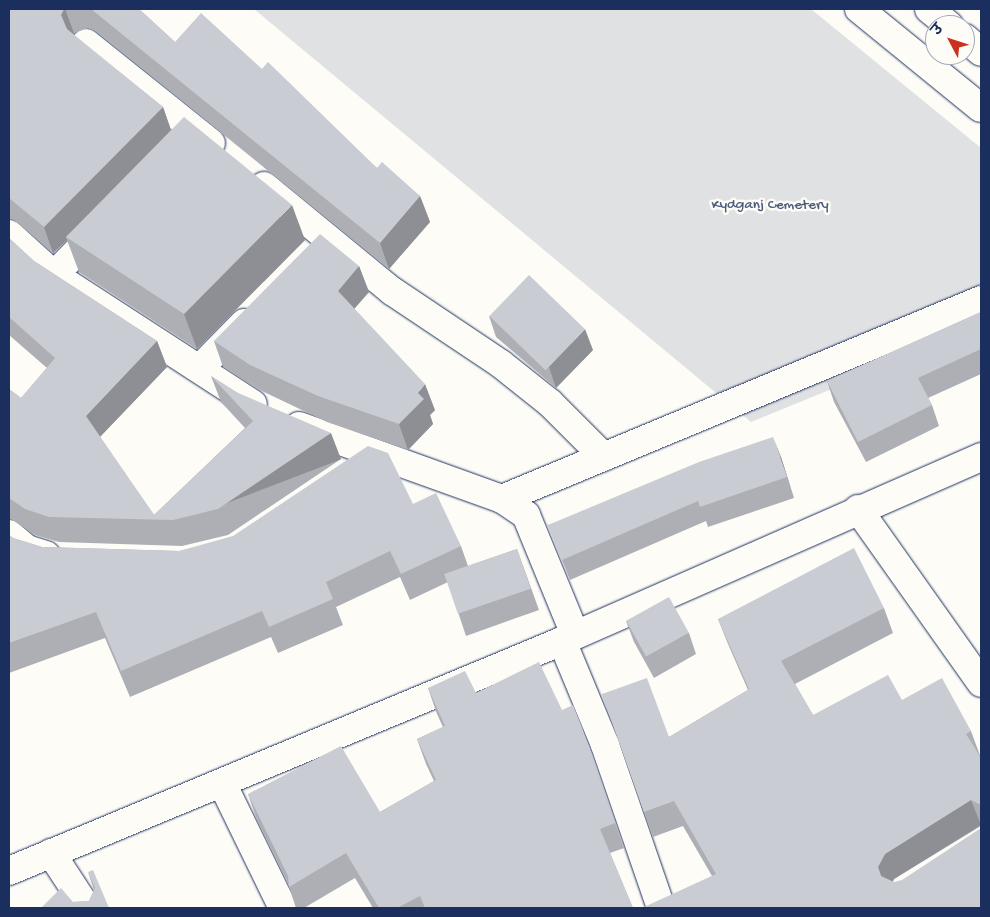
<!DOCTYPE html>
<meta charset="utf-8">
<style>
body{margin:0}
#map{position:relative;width:990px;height:917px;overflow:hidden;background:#fdfcf7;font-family:"Gochi Hand","Playpen Sans Deva",sans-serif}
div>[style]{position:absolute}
.green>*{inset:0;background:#e0e1e3}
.roads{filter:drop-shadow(0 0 1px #1b2f5e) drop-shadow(0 0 1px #1b2f5e)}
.minor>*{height:28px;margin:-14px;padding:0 14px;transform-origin:14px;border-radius:14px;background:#fdfcf7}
.major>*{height:28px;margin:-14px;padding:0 14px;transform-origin:14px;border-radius:14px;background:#fdfcf7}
.wall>*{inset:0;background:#adafb5}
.shaded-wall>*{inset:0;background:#8d8f94;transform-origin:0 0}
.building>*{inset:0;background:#c9ccd3;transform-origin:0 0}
span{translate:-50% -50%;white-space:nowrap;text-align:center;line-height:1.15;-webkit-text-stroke:5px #fdfcf7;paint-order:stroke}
.park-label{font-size:15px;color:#4c5c7f}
.frame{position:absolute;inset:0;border:10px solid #1b2f5e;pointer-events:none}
.north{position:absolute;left:925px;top:15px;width:50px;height:50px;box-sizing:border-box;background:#fdfcf7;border:1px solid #a3aaba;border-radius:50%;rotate:310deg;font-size:14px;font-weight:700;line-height:20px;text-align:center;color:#1b2f5e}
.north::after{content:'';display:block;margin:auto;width:18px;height:22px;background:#c8321e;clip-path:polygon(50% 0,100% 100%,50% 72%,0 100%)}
</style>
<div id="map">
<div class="green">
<i style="clip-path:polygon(254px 9px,811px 9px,981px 148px,981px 328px,751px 422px)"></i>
</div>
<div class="roads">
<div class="minor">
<i style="left:86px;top:43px;width:160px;rotate:38.7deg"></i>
<i style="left:264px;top:186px;width:166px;rotate:39.4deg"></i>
<i style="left:392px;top:291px;width:131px;rotate:33.8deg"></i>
<i style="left:501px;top:364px;width:63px;rotate:38.5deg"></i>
<i style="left:550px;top:403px;width:76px;rotate:45deg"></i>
<i style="left:9px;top:234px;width:61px;rotate:42.3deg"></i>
<i style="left:54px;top:275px;width:237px;rotate:33deg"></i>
<i style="left:54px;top:275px;width:64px;rotate:-45.6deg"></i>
<i style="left:200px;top:368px;width:63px;rotate:-45.6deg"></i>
<i style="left:299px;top:426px;width:216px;rotate:19.8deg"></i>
<i style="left:502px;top:499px;width:29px;rotate:34deg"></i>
<i style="left:526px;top:515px;width:126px;rotate:67.7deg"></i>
<i style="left:502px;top:499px;width:519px;rotate:-22.56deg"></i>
<i style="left:858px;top:509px;width:213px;rotate:54.7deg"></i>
<i style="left:9px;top:534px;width:23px;rotate:40deg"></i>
<i style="left:27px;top:549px;width:20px;rotate:18deg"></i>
<i style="left:562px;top:641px;width:113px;rotate:67.5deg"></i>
<i style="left:605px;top:745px;width:172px;rotate:71deg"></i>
<i style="left:222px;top:783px;width:139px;rotate:64deg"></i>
<i style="left:51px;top:853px;width:66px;rotate:56.8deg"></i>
<i style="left:9px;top:871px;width:599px;rotate:-22.58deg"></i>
<i style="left:562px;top:641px;width:458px;rotate:-23.7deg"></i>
</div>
<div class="major">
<i style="left:859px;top:9px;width:157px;rotate:39.1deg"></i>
<i style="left:929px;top:9px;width:26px;rotate:39deg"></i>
<i style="left:965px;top:38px;width:21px;rotate:41deg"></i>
</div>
</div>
<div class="wall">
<i style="clip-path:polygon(9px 9px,139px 9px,175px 42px,262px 69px,377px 168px,420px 196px,430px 222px,389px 269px,96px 31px,88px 28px,74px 33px,73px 35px,163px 107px,171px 130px,305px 240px,197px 349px,79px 272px,67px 240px,53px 253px,13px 219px,9px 219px)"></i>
<i style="clip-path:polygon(9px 238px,34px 261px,157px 341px,167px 367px,100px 437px,154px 515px,245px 428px,221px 402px,211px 376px,341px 459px,228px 535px,182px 546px,59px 542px,35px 535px,11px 519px,9px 520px,9px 389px,21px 398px,47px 368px,9px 335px)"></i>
<i style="clip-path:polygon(359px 266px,369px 292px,354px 309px,435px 410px,430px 415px,433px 424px,408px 450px,327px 422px,260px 390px,223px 367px,214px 341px)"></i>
<i style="clip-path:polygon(981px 312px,981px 374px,928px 398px,932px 405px,939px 426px,866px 462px,834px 402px,827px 381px)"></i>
<i style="clip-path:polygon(489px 316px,593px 350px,556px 388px,496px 337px)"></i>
<i style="clip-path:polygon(781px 457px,794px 498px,708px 527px,706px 521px,570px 580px,548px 525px)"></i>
<i style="clip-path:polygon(413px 504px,461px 546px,468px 566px,517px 549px,539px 610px,466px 636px,448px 582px,410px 600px,400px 577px,336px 607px,343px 625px,278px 653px,271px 637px,130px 697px,105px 638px,9px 673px,9px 535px,13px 538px,42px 547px,179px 551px)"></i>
<i style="clip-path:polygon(884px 608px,893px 633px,795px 684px,813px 715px,902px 700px,971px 731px,981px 758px,981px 826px,894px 879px,893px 882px,981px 908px,712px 876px,683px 826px,653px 837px,602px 694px,669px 737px,748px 690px,728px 644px,718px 619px)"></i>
<i style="clip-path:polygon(626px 621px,689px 633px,696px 654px,654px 678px,634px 642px)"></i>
<i style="clip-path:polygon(428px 688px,476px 693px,562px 710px,590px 751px,624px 848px,610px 853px,633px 908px,373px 908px,355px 878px,304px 908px,296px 908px,289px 887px,288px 883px,257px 820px,248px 794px,380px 812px,434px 781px,426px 764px,417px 739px,443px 727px,437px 714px)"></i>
<i style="clip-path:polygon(88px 872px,109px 908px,41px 908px,73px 902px,89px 901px,94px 890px)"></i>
</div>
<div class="shaded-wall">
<i style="clip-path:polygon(64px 9px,65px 9px,74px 33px,71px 41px,61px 15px)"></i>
<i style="clip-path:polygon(163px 107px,172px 133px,66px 237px,67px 240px,53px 253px,44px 227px)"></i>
<i style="clip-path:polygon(420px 196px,430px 222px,389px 269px,380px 243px)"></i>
<i style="clip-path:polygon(292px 205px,305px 240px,197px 349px,184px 314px)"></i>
<i style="clip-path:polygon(359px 266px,369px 292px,347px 317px,338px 291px)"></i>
<i style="clip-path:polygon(585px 329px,593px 350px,556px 388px,549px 367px)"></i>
<i style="clip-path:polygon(157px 341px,167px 367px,95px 442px,86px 416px)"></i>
<i style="clip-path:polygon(425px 384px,435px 410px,430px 415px,433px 424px,408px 450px,399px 424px,418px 393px)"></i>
<i style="left:331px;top:433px;width:28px;height:136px;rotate:69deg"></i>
<i style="clip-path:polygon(773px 437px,781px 457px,794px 498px,787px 477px)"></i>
<i style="clip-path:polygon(971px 800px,981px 825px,894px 879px,887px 892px,878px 867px,885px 854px)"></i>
</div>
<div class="building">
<i style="clip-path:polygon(9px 9px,64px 9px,61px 15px,67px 29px,163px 107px,44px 227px,9px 198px)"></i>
<i style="clip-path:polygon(91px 9px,139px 9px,175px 42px,201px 13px,262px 69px,268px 62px,377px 168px,382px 162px,420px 196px,380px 243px)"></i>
<i style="clip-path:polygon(184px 117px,292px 205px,184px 314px,66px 237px)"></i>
<i style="clip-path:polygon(320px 234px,359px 266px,338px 291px,425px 384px,418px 393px,424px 399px,399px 424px,318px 396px,250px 365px,214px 341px)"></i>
<i style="clip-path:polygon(9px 238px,34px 261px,157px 341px,86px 416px,154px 515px,253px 421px,211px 376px,236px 392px,331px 433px,218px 509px,173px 520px,49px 517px,25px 509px,9px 498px,9px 389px,21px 398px,55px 358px,9px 317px)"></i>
<i style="left:529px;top:275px;width:78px;height:57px;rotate:44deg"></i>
<i style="clip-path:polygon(981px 312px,981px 349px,918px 378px,932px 405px,858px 442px,827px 381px)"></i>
<i style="clip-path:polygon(773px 437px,787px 477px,700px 507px,698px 501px,562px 560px,548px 525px,699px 462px)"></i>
<i style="clip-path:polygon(368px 446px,388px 453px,413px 504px,436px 493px,461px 546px,401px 574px,390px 551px,326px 582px,333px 599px,269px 627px,262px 611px,121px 671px,96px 612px,9px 643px,9px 535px,13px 538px,42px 547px,179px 551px,233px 536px)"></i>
<i style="clip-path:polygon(854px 548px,884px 608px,781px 661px,813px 715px,888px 675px,902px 700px,942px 678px,971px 731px,966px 734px,981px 758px,981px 805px,971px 800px,885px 854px,878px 867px,881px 876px,894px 882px,902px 880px,981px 828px,981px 908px,642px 908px,716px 874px,674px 801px,644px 812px,602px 694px,647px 678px,669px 737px,749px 689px,718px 619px)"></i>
<i style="left:517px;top:549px;width:42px;height:77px;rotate:71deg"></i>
<i style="left:669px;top:597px;width:41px;height:49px;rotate:61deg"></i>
<i style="clip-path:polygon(539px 662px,562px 710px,573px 705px,581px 725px,615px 823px,600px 829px,633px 908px,425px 908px,420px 896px,397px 908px,379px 908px,346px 853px,289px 887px,288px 876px,248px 794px,341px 746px,380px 812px,436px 780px,417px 739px,445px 726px,428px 688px,465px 671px,476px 693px)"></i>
<i style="clip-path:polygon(93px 870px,109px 908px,41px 908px,61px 888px,73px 902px,89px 901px,95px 888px,88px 872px)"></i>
</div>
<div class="park-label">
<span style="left:770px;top:206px">Kydganj Cemetery</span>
</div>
<div class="frame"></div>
<div class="north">उ</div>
</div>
